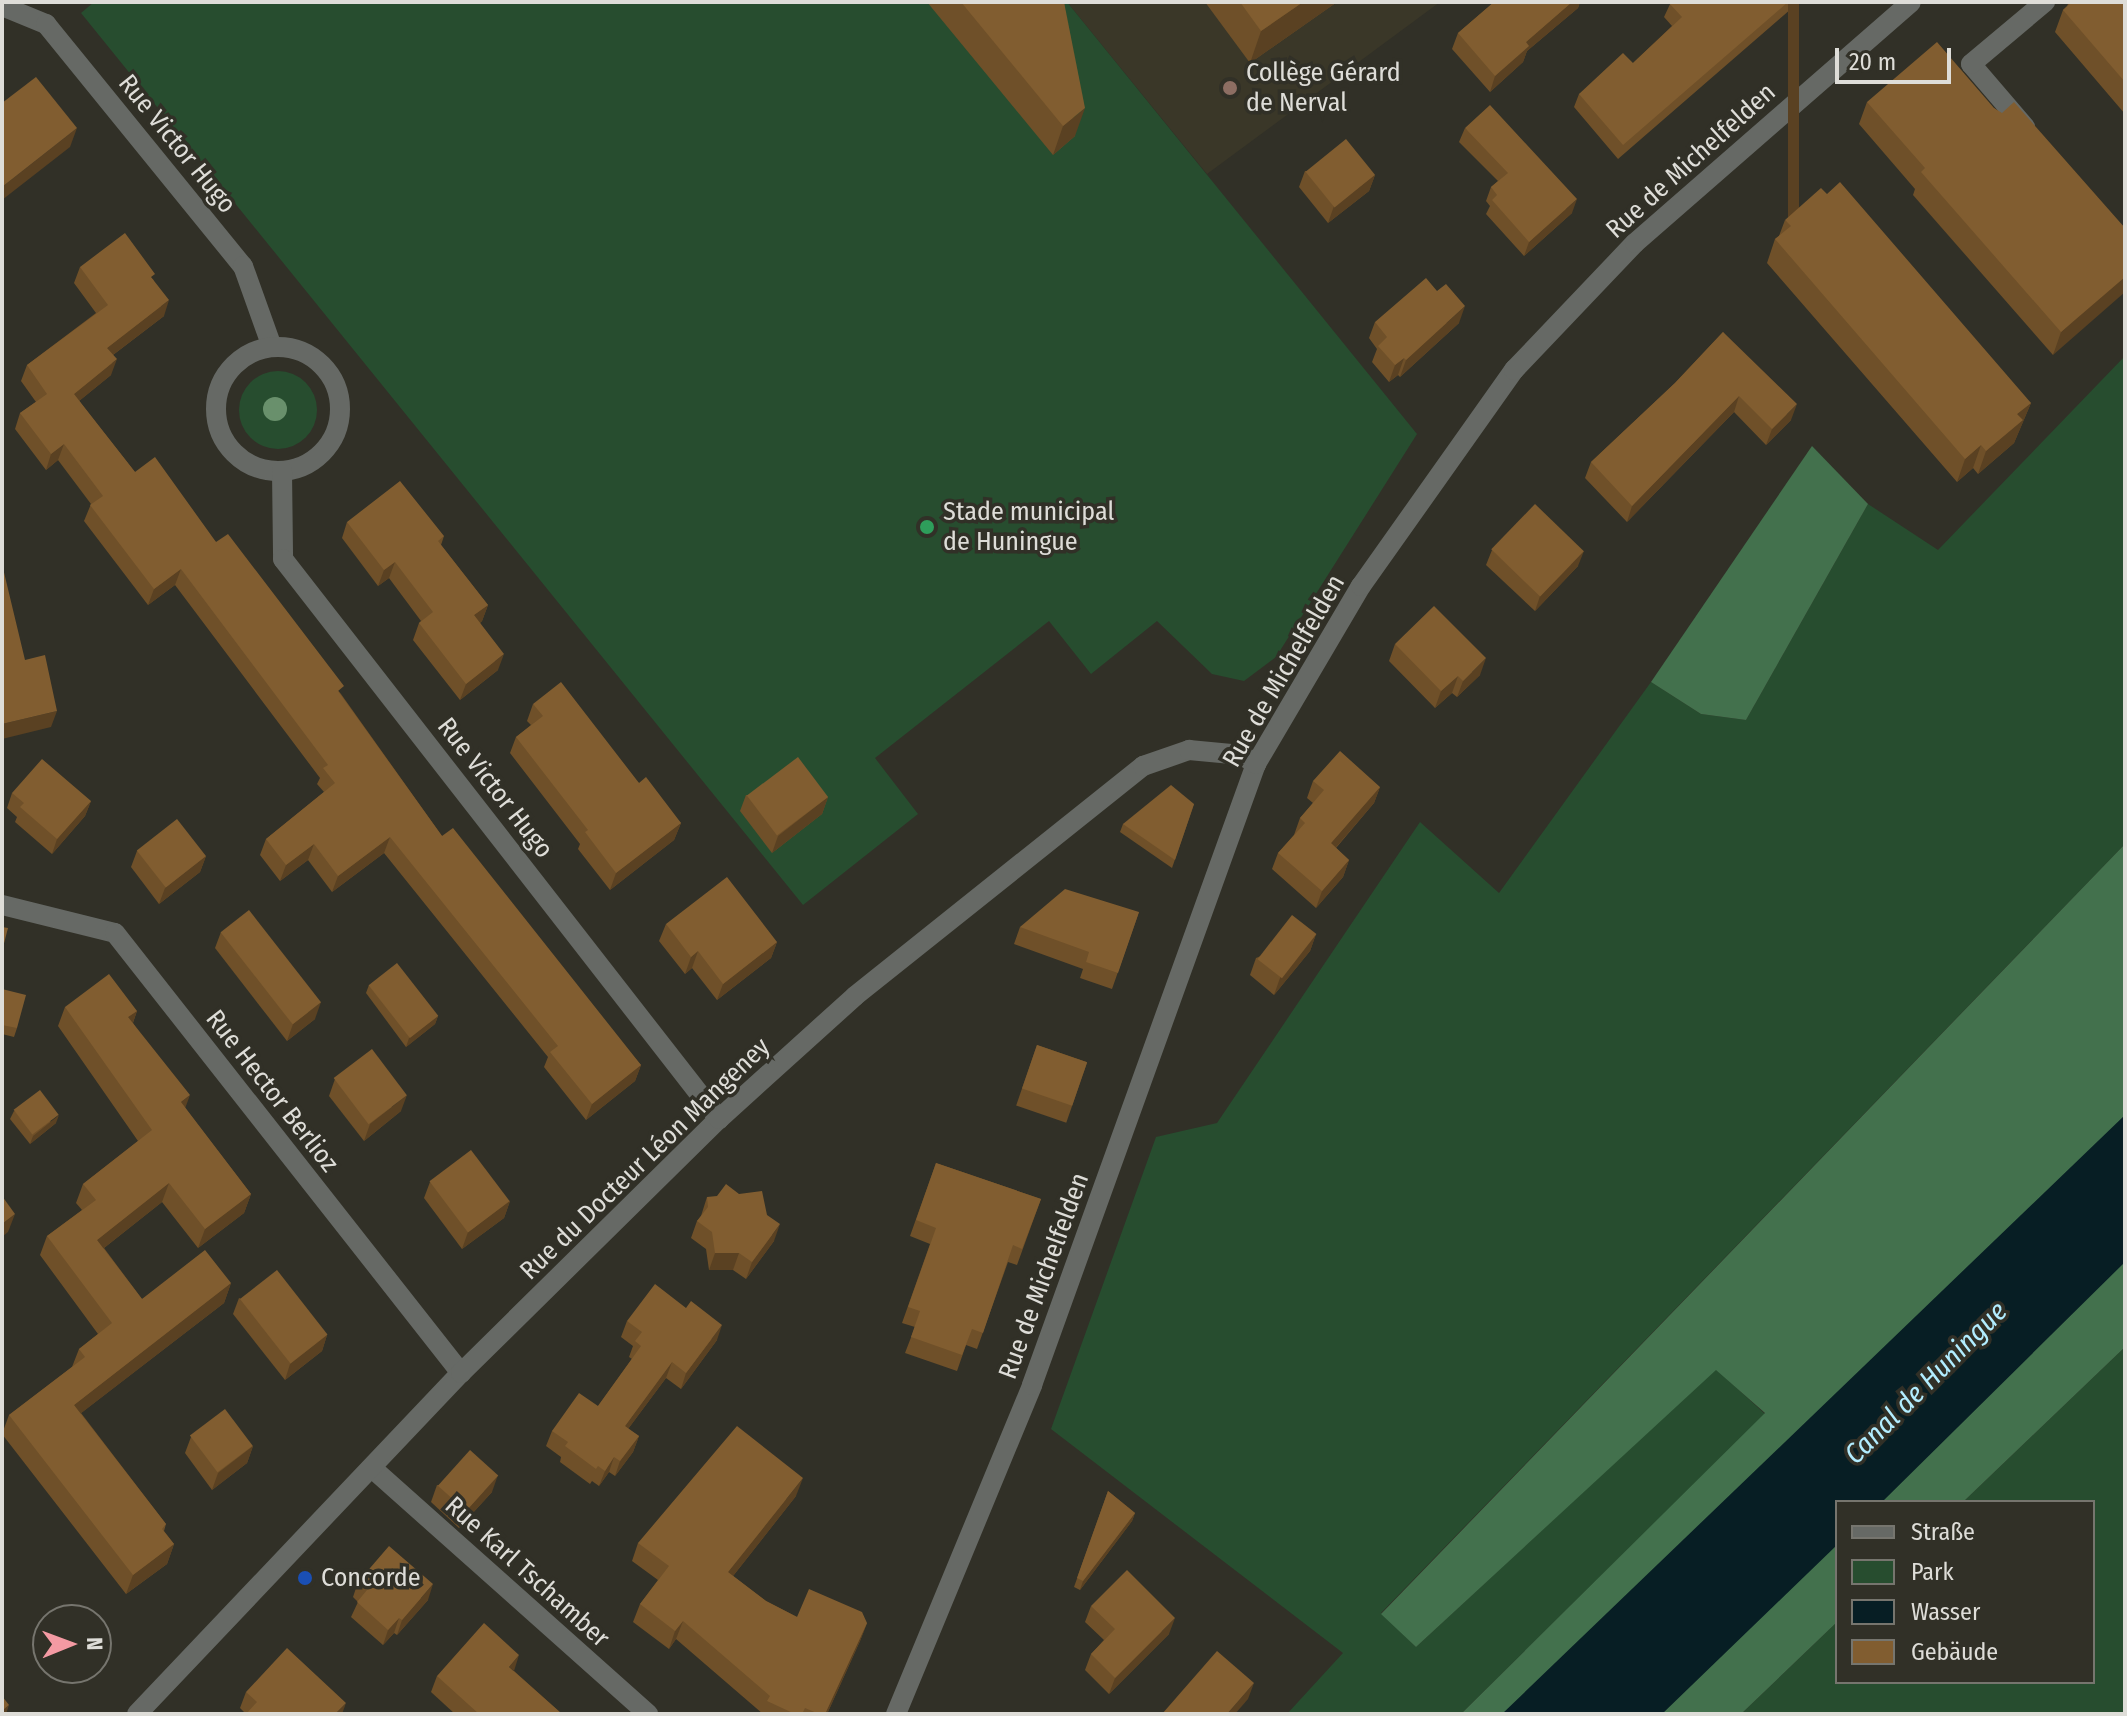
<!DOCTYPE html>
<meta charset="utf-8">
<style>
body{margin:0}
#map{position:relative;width:2127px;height:1716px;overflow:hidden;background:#313027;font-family:"Fira Sans Condensed",sans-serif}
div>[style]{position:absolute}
.built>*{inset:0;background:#3a3728}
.green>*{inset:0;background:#274d2f}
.round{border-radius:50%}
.forest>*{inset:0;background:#43714d}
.water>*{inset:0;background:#071e24}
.street>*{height:20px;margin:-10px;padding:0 10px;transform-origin:10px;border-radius:10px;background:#666965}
.street>.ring{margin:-10px;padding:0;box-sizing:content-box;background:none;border:20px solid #666965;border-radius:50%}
.trees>*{width:24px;height:24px;margin:-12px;border-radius:50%;background:#69906c}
.wall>*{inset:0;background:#6f5029;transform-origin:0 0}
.shaded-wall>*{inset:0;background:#5a4122;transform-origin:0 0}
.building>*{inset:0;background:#815d30;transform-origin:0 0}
.dots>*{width:22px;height:22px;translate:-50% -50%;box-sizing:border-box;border:4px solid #313027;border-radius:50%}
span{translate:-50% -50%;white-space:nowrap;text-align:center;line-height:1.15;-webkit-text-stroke:7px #313027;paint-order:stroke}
.poi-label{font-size:26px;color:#deddd8}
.left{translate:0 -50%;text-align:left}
.street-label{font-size:26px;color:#deddd8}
.water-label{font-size:28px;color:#b2edff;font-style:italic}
.frame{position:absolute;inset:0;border:4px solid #deddd8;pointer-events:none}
.legend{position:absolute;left:1835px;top:1500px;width:260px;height:184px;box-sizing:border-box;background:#313027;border:2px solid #76756e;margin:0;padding:10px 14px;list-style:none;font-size:24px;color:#deddd8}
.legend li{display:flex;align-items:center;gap:16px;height:40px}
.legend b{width:40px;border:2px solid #76756e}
.north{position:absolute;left:32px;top:1604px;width:80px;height:80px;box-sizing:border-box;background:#313027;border:2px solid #76756e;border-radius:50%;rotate:89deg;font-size:22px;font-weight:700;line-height:32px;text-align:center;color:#deddd8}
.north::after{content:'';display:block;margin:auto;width:28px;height:36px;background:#f49aa3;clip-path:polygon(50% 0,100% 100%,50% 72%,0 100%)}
.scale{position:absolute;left:1835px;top:48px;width:116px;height:36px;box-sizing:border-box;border:4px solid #deddd8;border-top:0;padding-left:10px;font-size:24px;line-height:28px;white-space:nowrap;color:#deddd8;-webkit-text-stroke:6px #313027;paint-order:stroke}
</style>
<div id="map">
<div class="built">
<i style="clip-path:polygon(1067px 2px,1440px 2px,1207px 174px)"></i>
</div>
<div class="green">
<i style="clip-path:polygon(94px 2px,1067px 2px,1417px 434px,1276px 657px,1244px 681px,1212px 674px,1157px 621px,1091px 674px,1049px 621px,875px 758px,918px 814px,803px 905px,81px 13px)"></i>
<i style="clip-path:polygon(2125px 356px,2125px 844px,1381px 1613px,1416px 1647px,1716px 1369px,1765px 1414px,1461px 1714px,1287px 1714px,1343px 1653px,1051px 1429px,1156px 1137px,1217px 1123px,1420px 822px,1499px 893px,1651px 682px,1701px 714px,1746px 720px,1868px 504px,1938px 550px)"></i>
<i class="round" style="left:239px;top:371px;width:78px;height:78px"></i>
<i style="clip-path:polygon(2125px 1347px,2125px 1714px,1741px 1714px,1837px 1622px,1837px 1682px,2093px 1682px,2093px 1502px,1963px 1502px)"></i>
</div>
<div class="forest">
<i style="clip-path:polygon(1812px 446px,1868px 504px,1746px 720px,1701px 714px,1651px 682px)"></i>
<i style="clip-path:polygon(2125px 844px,2125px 1347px,1963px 1502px,1837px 1502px,1837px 1622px,1741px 1714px,1461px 1714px,1765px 1413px,1716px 1370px,1416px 1647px,1381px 1614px)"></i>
</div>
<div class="water">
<i style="clip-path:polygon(2125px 1115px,2125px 1262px,1882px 1502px,1837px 1502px,1837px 1545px,1662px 1714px,1502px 1714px)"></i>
</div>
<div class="street">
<i style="left:2px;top:6px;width:48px;rotate:22.2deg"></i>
<i style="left:46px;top:24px;width:312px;rotate:50.9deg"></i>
<i style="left:243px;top:266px;width:86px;rotate:70.3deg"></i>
<i style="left:2025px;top:127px;width:83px;rotate:-130.6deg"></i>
<i style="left:1971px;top:64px;width:97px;rotate:-40deg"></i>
<i class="ring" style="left:216px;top:347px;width:104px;height:104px"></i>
<i style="left:282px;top:471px;width:88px;rotate:89.3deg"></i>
<i style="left:283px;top:559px;width:710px;rotate:52.1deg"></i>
<i style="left:2px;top:905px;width:116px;rotate:13.9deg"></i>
<i style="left:115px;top:933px;width:560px;rotate:51.82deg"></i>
<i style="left:372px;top:1468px;width:370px;rotate:41.7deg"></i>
<i style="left:137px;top:1714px;width:470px;rotate:-46.5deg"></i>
<i style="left:461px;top:1373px;width:362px;rotate:-44.6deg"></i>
<i style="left:719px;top:1119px;width:183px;rotate:-42.1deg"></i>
<i style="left:855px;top:996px;width:369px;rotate:-38.6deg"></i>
<i style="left:1143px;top:766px;width:49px;rotate:-19.2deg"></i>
<i style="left:1189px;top:750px;width:53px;rotate:5.4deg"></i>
<i style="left:1242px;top:755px;width:17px;rotate:33deg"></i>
<i style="left:896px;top:1714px;width:356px;rotate:-67.5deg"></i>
<i style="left:1032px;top:1385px;width:660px;rotate:-70.17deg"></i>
<i style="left:1256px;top:764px;width:207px;rotate:-59.5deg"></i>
<i style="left:1361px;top:586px;width:265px;rotate:-54.7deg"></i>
<i style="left:1514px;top:370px;width:175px;rotate:-46.4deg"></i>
<i style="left:1635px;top:243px;width:366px;rotate:-41.1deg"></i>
</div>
<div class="trees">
<i style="left:275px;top:409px"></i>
</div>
<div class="wall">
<i style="clip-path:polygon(927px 2px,1064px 2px,1075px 136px,1053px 155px)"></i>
<i style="clip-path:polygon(1205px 2px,1337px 2px,1250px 63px)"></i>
<i style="clip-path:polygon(1494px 2px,1580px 2px,1578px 8px,1527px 51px,1523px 62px,1490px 92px,1452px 49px,1458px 33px)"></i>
<i style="clip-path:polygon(1671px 2px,1799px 2px,1618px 159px,1574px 107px,1579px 94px,1633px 63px,1672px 26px,1664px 17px)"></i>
<i style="clip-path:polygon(2069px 2px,2125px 2px,2125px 114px,2055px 32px,2063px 10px,2067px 6px)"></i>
<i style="clip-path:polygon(1867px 102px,1994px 108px,2125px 228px,2053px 355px,1913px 195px,1915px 189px,1859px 124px)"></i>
<i style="clip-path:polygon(1465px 128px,1572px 213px,1524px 256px,1486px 214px,1490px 206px,1486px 201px,1491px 187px,1498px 181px,1459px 142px)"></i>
<i style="clip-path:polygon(1305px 171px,1375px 175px,1369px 191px,1328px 223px,1299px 187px)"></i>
<i style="clip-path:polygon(1785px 220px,2031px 403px,2014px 443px,1978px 474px,1973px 468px,1957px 482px,1767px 263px,1775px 239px,1779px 236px)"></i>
<i style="clip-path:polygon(80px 267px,153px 279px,164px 316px,113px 355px,111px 375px,79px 401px,135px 472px,216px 542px,341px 694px,442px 836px,641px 1065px,635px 1081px,586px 1120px,544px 1067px,548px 1057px,384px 853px,332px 892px,308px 860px,280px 881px,260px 855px,266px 839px,324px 792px,317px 784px,320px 778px,175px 585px,148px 605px,84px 521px,91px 504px,58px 460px,46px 470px,15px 429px,20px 413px,36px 402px,21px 381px,27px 365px,96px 313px,74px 283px)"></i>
<i style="clip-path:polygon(1375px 322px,1459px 323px,1400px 377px,1398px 375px,1389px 382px,1372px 362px,1377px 349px,1369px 338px)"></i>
<i style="clip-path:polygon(1723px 332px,1791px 420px,1766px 445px,1734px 412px,1627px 522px,1585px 478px,1591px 462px,1675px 383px)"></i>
<i style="clip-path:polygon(347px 522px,444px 536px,441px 545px,488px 605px,482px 621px,480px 623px,498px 670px,460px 700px,413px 640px,419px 623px,421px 621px,389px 578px,378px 586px,342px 538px)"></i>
<i style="clip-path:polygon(1492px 550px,1578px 566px,1535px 611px,1486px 565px)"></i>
<i style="clip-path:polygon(1395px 644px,1480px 675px,1457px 697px,1452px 693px,1435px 708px,1389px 661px)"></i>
<i style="clip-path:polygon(533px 704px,639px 783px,681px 823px,674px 840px,610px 890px,578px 849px,580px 844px,510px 753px,516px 737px,531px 725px,527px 721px)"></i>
<i style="clip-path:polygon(1313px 781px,1380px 787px,1374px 803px,1336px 848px,1349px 860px,1343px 877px,1316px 908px,1272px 869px,1278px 853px,1294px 835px,1300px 818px,1313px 803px,1307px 798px)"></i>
<i style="clip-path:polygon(12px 793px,91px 801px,85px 816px,52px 854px,15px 822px,17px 817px,7px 808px)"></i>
<i style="clip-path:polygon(746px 795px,828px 797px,822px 814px,772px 853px,740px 811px)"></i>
<i style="clip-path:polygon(1194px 804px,1172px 868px,1120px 832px,1123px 824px)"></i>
<i style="clip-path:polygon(137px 851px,206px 856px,200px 872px,159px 904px,131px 867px)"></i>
<i style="clip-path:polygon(1139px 912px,1112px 989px,1080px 978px,1083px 969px,1014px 944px,1020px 927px)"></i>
<i style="clip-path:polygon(666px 924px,777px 942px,771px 958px,717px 1000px,692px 968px,685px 974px,659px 941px)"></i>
<i style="clip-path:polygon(221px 932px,315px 1019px,287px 1041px,215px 948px)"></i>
<i style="clip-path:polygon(1316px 934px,1310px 951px,1274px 995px,1250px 975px,1256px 958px)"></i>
<i style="clip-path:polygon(369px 985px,438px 1016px,435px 1024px,406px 1047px,366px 993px)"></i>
<i style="clip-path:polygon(2px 989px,17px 1028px,14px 1037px,2px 1034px)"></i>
<i style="clip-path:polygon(65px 1007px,137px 1011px,133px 1023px,185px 1108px,251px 1194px,244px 1213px,198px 1248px,162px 1202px,104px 1248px,142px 1299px,231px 1283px,224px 1303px,81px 1413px,166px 1524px,164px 1531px,174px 1544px,167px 1564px,126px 1594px,2px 1434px,9px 1415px,72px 1367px,79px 1349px,98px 1334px,40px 1255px,47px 1236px,82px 1210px,76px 1203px,83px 1184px,138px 1141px,58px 1026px)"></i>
<i style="left:1037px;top:1045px;width:53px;height:64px;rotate:19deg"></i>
<i style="clip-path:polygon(335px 1079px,401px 1111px,364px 1141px,329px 1096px)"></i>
<i style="clip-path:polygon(14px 1111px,56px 1123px,30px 1144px,10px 1119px)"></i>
<i style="clip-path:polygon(936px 1163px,1041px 1199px,1017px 1265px,1008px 1262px,977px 1349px,966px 1345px,957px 1371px,905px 1353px,915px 1327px,902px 1323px,930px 1244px,910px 1236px)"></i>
<i style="clip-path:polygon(430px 1182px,510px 1201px,504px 1218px,462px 1249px,424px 1198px)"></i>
<i style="clip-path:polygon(707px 1197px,767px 1215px,774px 1241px,746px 1279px,733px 1270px,709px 1270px,706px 1249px,691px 1238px,697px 1221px,701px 1216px)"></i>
<i style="clip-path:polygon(239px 1298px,327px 1335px,322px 1351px,285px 1380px,233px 1314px)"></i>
<i style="clip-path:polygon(627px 1321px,717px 1340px,681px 1389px,666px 1378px,628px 1429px,639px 1436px,633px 1452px,615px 1476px,609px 1472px,599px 1486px,592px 1481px,590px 1484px,560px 1462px,561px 1457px,546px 1446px,552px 1431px,598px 1406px,632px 1359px,629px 1357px,633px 1346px,621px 1337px)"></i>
<i style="clip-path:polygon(191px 1437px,253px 1446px,247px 1463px,212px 1490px,185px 1453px)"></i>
<i style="clip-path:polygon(437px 1485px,492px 1492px,459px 1528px,431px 1502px)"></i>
<i style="clip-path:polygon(1108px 1491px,1135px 1513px,1132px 1521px,1080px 1590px,1074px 1587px)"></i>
<i style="clip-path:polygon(796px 1496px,733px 1576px,766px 1601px,797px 1617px,867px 1623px,860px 1641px,827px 1714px,763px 1714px,676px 1639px,669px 1649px,633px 1622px,640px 1604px,658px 1580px,632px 1561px,638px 1543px)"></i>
<i style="clip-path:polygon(358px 1582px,428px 1600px,397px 1635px,394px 1633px,383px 1645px,351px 1617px,358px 1602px,353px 1597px)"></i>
<i style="clip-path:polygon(1091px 1606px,1169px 1634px,1109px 1694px,1085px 1670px,1091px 1654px,1104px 1640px,1085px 1622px)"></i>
<i style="clip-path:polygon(514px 1671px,562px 1714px,455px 1714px,431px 1692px,437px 1676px)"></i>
<i style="clip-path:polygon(246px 1692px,342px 1714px,246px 1714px,240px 1708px)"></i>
</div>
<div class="shaded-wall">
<i style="clip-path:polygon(1303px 2px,1337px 2px,1250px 63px,1261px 31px)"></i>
<i style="clip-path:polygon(1572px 2px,1580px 2px,1578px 8px,1527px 51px,1523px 62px,1490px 92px,1495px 76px,1526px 42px)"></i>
<i style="left:1788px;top:2px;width:11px;height:218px"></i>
<i style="clip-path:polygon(1085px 108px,1075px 136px,1053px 155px,1063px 126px)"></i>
<i style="clip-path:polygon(77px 128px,70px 147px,2px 200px,2px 187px)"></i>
<i style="clip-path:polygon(1375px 175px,1369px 191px,1328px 223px,1334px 206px)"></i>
<i style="clip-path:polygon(1577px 199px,1572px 213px,1524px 256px,1529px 242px)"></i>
<i style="clip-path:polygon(2125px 274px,2125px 292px,2053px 355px,2061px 332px)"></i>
<i style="clip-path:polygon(169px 300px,164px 316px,101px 364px,107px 348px)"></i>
<i style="clip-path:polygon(1465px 306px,1459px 323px,1400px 377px,1406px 360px)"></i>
<i style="clip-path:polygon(1404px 358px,1398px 375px,1389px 382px,1395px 365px)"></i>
<i style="clip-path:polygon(117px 359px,111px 375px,68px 410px,74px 394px)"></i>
<i style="clip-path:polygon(1739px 396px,1734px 412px,1627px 522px,1632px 506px)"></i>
<i style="clip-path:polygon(2031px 403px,2014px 443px,1978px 474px,1986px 451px,2017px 414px)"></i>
<i style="clip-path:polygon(1797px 404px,1791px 420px,1766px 445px,1772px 429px)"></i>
<i style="clip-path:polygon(64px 444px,58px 460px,46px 470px,51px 454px)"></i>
<i style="clip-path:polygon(1981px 445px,1973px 468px,1957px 482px,1965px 459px)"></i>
<i style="clip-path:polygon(1584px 551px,1578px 566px,1535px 611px,1540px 596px)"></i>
<i style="clip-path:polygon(395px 562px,389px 578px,378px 586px,384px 570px)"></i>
<i style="clip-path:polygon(181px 569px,175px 585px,148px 605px,154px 589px)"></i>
<i style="clip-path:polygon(488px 605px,482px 621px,468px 632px,474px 615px)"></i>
<i style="clip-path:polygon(504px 654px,498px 670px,460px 700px,466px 684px)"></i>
<i style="clip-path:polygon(1486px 658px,1480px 675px,1457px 697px,1463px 681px)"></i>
<i style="clip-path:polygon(1458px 676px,1452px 693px,1435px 708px,1441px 691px)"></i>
<i style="clip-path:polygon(57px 711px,51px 727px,2px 739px,2px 724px)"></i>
<i style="clip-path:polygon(1380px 787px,1374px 803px,1325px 860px,1331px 843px)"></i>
<i style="clip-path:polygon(828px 797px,822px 814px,772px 853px,778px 836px)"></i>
<i style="clip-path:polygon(91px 801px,85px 816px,52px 854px,57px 839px)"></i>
<i style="clip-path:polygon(681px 823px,674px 840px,610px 890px,616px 873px)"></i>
<i style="clip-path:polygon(390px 837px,384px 853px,332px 892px,338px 876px)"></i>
<i style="clip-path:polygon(314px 844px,308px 860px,280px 881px,286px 865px)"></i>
<i style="clip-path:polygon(206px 856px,200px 872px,159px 904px,165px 888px)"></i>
<i style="clip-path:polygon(1349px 860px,1343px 877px,1316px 908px,1322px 891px)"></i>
<i style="clip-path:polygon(1316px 934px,1310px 951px,1274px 995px,1280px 978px)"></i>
<i style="clip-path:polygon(777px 942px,771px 958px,717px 1000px,723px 984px)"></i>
<i style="clip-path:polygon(698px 951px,692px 968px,685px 974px,691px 957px)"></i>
<i style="clip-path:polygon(321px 1002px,315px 1019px,287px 1041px,293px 1024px)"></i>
<i style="clip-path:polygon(137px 1011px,130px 1030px,128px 1017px)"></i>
<i style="clip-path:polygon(438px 1016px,435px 1024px,406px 1047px,409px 1038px)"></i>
<i style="clip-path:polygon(641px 1065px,635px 1081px,586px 1120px,592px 1104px)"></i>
<i style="clip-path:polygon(190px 1095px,183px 1114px,181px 1102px)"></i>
<i style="clip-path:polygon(407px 1095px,401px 1111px,364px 1141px,370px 1124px)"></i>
<i style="clip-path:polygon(59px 1115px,56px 1123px,30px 1144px,33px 1136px)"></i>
<i style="clip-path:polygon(169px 1183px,162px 1202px,90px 1259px,97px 1240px)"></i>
<i style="clip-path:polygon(251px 1194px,244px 1213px,198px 1248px,205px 1229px)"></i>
<i style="clip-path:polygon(510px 1201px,504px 1218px,462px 1249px,468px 1232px)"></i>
<i style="clip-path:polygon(15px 1214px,8px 1232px,2px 1237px,2px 1224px)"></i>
<i style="clip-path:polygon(780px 1224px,774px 1241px,746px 1279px,752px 1262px)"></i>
<i style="clip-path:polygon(715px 1253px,739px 1253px,733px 1270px,709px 1270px)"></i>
<i style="clip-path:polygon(231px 1283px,224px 1303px,67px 1424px,74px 1405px)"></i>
<i style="clip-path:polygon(722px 1325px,717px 1340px,681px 1389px,686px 1373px)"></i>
<i style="clip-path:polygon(327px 1335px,322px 1351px,285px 1380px,290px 1364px)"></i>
<i style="clip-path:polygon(672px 1362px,666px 1378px,619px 1441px,625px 1426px)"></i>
<i style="clip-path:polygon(639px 1436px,633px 1452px,615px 1476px,620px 1461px)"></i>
<i style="clip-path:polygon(253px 1446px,247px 1463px,212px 1490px,218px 1473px)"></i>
<i style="clip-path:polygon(614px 1457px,609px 1472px,599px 1486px,605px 1471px)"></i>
<i style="clip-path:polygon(498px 1475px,492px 1492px,459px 1528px,466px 1511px)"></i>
<i style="clip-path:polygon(803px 1478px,796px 1496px,722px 1590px,728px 1572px)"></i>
<i style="clip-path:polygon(1135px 1513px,1132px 1521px,1080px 1590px,1083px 1581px)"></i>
<i style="clip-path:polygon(174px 1544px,167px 1564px,126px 1594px,133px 1575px)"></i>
<i style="clip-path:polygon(433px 1584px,428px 1600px,397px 1635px,402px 1620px)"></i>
<i style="clip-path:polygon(399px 1618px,394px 1633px,383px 1645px,388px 1630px)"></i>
<i style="clip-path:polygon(1175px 1618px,1169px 1634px,1109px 1694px,1115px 1678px)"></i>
<i style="clip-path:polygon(683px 1621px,676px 1639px,669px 1649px,675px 1631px)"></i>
<i style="clip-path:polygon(867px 1623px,860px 1641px,827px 1714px,825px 1714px)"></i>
<i style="clip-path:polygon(519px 1655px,514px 1671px,509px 1667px)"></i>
<i style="clip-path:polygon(1254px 1683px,1248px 1699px,1235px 1714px,1227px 1714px)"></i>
<i style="clip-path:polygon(346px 1703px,342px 1714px,335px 1714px)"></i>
<i style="clip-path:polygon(9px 1705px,6px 1714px,2px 1714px,2px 1711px)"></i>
</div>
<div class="building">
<i style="clip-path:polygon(961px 2px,1064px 2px,1085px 108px,1063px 126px)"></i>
<i style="clip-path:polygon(1240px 2px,1303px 2px,1261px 31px)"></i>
<i style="clip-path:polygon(1494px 2px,1572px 2px,1526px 42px,1529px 46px,1495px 76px,1458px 33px)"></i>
<i style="clip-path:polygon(1671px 2px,1788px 2px,1623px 145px,1579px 94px,1623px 53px,1633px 63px,1682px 17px,1669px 3px)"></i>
<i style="clip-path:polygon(2072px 2px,2125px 2px,2125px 82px,2063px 10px)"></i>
<i style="clip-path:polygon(1937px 42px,1994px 108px,2002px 113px,2014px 102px,2125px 228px,2125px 277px,2061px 332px,1921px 172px,1925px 168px,1867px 102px)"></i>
<i style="clip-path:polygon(36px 77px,77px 128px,2px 187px,2px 103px)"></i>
<i style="clip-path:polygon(1490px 105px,1577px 199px,1529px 242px,1492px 200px,1497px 195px,1491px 187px,1508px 173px,1465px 128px)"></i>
<i style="left:1346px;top:139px;width:46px;height:52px;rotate:51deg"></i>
<i style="clip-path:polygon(1840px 182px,2031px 403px,2017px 414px,2023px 420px,1986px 451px,1981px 445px,1965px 459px,1775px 239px,1791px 226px,1785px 220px,1821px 188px,1827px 194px)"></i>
<i style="clip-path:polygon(125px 233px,155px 274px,151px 277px,169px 300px,107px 348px,117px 359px,74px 394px,135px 472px,155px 457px,216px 542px,228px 534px,344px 686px,338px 691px,442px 836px,453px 828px,641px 1065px,592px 1104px,550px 1052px,558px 1046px,390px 837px,338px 876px,314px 844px,286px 865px,266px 839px,335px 783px,323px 768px,328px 765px,181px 569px,154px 589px,90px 505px,103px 496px,64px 444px,51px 454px,20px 413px,47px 394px,27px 365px,108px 305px,80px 267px)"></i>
<i style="clip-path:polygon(1426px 278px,1437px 291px,1446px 284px,1465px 306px,1406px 360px,1404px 358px,1395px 365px,1378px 346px,1387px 337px,1375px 322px)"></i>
<i style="clip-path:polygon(1723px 332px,1797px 404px,1772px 429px,1739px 396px,1632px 506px,1591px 462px,1675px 383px)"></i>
<i style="clip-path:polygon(400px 481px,444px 536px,438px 541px,488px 605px,474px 615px,504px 654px,466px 684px,419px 623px,433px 612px,395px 562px,384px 570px,347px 522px)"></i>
<i style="left:1535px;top:504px;width:68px;height:63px;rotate:44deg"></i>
<i style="clip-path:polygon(2px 564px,25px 660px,45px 655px,57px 711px,2px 724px)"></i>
<i style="clip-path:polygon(1434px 606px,1486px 658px,1463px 681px,1458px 676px,1441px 691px,1395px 644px)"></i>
<i style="clip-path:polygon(561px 682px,639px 783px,646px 777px,681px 823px,616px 873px,585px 832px,588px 830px,516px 737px,543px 716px,533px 704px)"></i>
<i style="clip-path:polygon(1340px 751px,1380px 787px,1331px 843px,1349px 860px,1322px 891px,1278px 853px,1305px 823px,1300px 818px,1324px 790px,1313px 781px)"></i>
<i style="left:798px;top:757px;width:50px;height:64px;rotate:53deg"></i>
<i style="clip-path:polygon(42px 759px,91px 801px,57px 839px,20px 807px,24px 803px,12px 793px)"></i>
<i style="clip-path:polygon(1171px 785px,1194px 804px,1175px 860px,1123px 824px)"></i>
<i style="left:177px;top:819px;width:47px;height:51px;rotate:52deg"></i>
<i style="clip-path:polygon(727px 877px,777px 942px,723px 984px,698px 951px,691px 957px,666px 924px)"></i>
<i style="clip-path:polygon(1065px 889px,1139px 912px,1118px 973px,1086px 962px,1089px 952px,1020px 927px)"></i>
<i style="left:249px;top:910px;width:117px;height:36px;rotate:52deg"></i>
<i style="left:1292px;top:915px;width:31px;height:56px;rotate:38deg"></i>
<i style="clip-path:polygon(2px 927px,8px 928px,2px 951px)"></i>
<i style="left:397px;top:963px;width:67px;height:36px;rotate:52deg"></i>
<i style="clip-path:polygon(109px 974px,137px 1011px,128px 1017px,190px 1095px,181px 1102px,251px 1194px,205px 1229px,169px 1183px,97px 1240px,142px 1299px,205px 1250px,231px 1283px,74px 1405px,166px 1524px,162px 1529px,174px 1544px,133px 1575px,9px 1415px,85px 1357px,79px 1349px,112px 1323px,47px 1236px,96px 1200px,83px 1184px,152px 1130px,65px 1007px)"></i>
<i style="clip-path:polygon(2px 989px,26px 995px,17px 1028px,2px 1025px)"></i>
<i style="left:1037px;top:1045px;width:53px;height:46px;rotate:19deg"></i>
<i style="left:372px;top:1049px;width:58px;height:48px;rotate:53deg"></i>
<i style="left:40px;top:1090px;width:31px;height:33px;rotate:53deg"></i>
<i style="left:471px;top:1150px;width:64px;height:52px;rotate:53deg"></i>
<i style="clip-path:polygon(936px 1163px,1041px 1199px,1022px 1249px,1013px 1245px,983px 1333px,972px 1329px,962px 1355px,911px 1337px,920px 1311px,908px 1307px,936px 1228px,916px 1220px)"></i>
<i style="clip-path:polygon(726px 1184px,739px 1194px,762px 1191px,767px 1215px,780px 1224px,752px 1262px,739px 1253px,715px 1253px,712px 1232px,697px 1221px,708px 1207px,707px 1197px,717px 1196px)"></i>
<i style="clip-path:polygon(2px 1196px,15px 1214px,2px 1224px)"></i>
<i style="left:277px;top:1270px;width:82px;height:47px;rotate:52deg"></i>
<i style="clip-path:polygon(655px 1284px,686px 1308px,691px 1301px,722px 1325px,686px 1373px,672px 1362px,625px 1426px,639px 1436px,620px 1461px,614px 1457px,605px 1471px,598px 1466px,596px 1469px,565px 1446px,568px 1442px,552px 1431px,579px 1393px,598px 1406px,641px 1346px,635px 1341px,642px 1332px,627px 1321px)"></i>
<i style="left:225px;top:1409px;width:46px;height:44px;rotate:53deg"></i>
<i style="clip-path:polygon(737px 1426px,803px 1478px,728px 1572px,766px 1601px,797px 1617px,809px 1589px,862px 1612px,867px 1623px,825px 1714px,819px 1714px,805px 1708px,802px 1714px,795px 1714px,767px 1701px,770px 1696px,683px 1621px,675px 1631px,640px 1604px,669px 1566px,638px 1543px)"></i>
<i style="left:470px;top:1450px;width:38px;height:48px;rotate:42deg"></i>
<i style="clip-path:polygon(1108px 1491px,1135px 1513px,1083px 1581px,1077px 1578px)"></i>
<i style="clip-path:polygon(389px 1546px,433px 1584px,402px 1620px,399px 1618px,388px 1630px,357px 1602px,367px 1590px,358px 1582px)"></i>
<i style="clip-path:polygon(1127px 1570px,1175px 1618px,1115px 1678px,1091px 1654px,1115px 1629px,1091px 1606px)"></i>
<i style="clip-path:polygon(484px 1623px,519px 1655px,509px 1667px,562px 1714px,479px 1714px,437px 1676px)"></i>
<i style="clip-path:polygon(287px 1648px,346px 1703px,335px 1714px,246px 1714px,257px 1702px,246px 1692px)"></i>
<i style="clip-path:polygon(1217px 1651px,1254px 1683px,1227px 1714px,1162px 1714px)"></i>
<i style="clip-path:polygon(2px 1696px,9px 1705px,2px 1711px)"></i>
</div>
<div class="dots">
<i style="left:1230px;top:88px;background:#8d6e63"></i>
<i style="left:927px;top:527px;background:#2e9e5b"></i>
<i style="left:305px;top:1578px;background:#1a4fb4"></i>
</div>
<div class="poi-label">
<span class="left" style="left:1246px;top:88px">Collège Gérard<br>de Nerval</span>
<span class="left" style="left:943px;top:527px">Stade municipal<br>de Huningue</span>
<span class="left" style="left:321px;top:1578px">Concorde</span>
</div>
<div class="street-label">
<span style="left:177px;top:144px;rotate:51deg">Rue Victor Hugo</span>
<span style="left:1691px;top:161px;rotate:-42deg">Rue de Michelfelden</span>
<span style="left:1284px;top:671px;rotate:-60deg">Rue de Michelfelden</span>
<span style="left:495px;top:788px;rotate:52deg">Rue Victor Hugo</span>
<span style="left:272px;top:1091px;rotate:52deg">Rue Hector Berlioz</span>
<span style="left:645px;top:1159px;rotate:-44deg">Rue du Docteur Léon Mangeney</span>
<span style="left:1044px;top:1276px;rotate:-70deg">Rue de Michelfelden</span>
<span style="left:527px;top:1572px;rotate:42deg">Rue Karl Tschamber</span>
</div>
<div class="water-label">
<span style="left:1926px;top:1383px;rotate:-45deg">Canal de Huningue</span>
</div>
<div class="frame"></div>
<ul class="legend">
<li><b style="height:10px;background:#666965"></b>Straße</li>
<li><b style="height:22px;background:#274d2f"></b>Park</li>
<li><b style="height:22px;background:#071e24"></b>Wasser</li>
<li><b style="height:22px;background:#815d30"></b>Gebäude</li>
</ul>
<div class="north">N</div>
<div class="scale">20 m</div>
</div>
